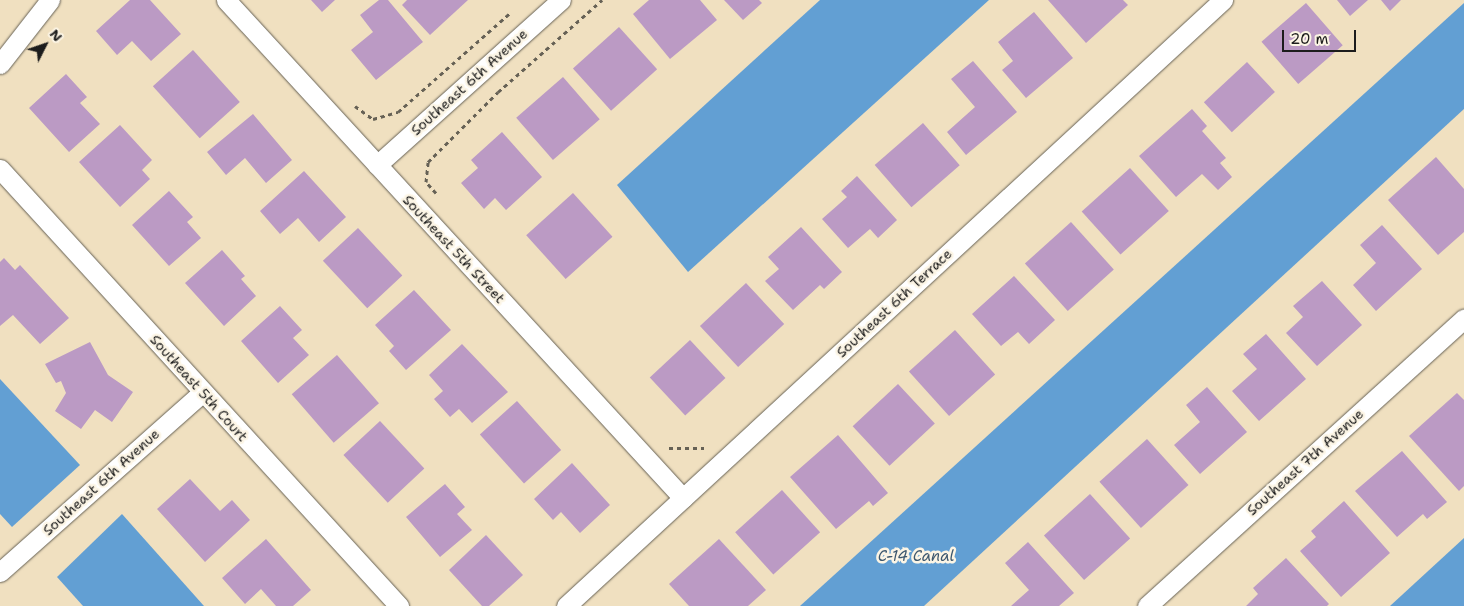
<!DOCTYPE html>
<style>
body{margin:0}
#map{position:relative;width:1464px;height:606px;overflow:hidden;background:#f0e0c0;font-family:"Shantell Sans",sans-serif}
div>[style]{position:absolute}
.water>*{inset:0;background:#629fd3}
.building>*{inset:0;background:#bb9ac4;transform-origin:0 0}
.path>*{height:3px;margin-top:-1.5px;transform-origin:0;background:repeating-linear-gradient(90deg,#666155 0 4px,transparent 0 8px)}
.roads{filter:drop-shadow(0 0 1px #666155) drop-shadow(0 0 1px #666155)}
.minor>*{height:19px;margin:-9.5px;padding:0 9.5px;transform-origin:9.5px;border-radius:9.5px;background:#fff}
span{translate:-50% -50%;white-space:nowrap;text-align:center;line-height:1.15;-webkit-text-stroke:5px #fcf5e5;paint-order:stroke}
.street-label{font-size:14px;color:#1c1c1c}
.water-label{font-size:15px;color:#3c576e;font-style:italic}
.north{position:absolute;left:20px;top:20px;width:50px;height:50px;-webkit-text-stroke:4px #fcf5e5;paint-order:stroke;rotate:49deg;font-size:14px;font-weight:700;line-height:20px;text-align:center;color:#1c1c1c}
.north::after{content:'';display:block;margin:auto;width:18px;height:22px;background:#1c1c1c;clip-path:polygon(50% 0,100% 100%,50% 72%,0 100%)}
.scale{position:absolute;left:1282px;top:30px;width:74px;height:22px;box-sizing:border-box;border:2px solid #1c1c1c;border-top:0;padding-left:6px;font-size:15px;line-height:18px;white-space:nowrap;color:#1c1c1c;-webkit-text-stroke:4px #fcf5e5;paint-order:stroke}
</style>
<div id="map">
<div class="water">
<i style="clip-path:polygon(820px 0,989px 0,688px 272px,617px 185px)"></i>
<i style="clip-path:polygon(1464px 3px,1464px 109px,924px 606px,800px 606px)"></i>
<i style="clip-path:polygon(0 379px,80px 465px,12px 527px,0 514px)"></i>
<i style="clip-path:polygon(122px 514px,204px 606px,83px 606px,57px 577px)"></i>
<i style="clip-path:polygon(1464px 538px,1464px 606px,1390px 606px)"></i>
</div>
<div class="building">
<i style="clip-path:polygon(130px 0,150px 0,181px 34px,151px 61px,132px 41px,117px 55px,96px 31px)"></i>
<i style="clip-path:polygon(311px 0,335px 0,322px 12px)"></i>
<i style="clip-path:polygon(379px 0,388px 0,423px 42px,376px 80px,351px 50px,373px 32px,360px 15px)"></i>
<i style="clip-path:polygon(407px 0,468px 0,430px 35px,402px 5px)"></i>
<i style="clip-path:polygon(649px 0,700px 0,717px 20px,670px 59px,633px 14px)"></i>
<i style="clip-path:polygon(724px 0,759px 0,762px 3px,743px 20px)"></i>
<i style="clip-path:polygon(1048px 0,1123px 0,1128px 5px,1086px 43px)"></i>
<i style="clip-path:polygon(1337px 0,1368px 0,1350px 16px)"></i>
<i style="clip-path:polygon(1381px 0,1401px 0,1390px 11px)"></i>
<i style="left:1306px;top:3px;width:56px;height:59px;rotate:49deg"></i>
<i style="clip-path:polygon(1034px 12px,1073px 58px,1026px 98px,1002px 70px,1013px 61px,998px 42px)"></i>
<i style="left:619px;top:27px;width:57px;height:62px;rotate:48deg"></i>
<i style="left:193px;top:50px;width:70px;height:54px;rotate:48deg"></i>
<i style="clip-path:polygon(973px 61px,1017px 112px,966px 155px,947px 132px,975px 107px,951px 79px)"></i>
<i style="left:1247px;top:62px;width:41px;height:59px;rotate:47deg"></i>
<i style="clip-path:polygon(66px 74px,87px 97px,80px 103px,100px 124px,69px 152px,29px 108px)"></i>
<i style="left:563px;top:77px;width:56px;height:62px;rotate:49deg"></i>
<i style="clip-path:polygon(1192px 109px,1207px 126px,1202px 131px,1226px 158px,1220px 163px,1232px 177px,1218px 190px,1202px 174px,1176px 197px,1139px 156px)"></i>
<i style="clip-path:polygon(253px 114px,292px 160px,266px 183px,245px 158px,226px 175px,207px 152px)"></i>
<i style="left:923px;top:123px;width:56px;height:64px;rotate:49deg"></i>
<i style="clip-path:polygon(120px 125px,152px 160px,142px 170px,150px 179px,120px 207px,79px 162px)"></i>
<i style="clip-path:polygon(502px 132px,542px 177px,506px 210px,495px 198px,484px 209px,461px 183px,478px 168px,471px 160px)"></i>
<i style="clip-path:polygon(1436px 157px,1464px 189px,1464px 232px,1438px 255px,1388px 200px)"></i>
<i style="left:1130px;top:168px;width:58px;height:65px;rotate:48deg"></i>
<i style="clip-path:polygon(304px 171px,346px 217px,319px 242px,298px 218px,280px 234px,260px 211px)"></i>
<i style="clip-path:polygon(857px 176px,897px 220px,878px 238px,870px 229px,848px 248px,822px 219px,847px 197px,841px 191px)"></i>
<i style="clip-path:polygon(169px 191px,193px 217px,187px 222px,201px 238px,169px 266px,132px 225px)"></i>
<i style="left:573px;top:193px;width:59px;height:63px;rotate:48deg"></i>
<i style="left:1071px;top:222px;width:64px;height:62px;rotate:48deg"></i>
<i style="clip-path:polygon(1382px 225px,1422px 269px,1376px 311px,1353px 285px,1376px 263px,1360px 245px)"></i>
<i style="clip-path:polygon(801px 227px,842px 272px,824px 289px,820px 285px,793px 310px,765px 281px,779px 269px,768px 257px)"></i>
<i style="left:358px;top:228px;width:65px;height:48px;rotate:47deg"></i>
<i style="clip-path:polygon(222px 250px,245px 276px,241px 279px,256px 296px,224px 326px,185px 283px)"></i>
<i style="clip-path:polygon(4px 258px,15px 270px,20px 265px,69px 318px,40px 344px,13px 315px,0 326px,0 262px)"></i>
<i style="clip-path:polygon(1014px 276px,1055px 320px,1029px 344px,1018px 332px,1001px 346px,972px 314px)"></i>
<i style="clip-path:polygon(1322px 281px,1362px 325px,1317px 366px,1286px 333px,1303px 317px,1293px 306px)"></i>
<i style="left:746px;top:283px;width:56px;height:63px;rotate:47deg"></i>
<i style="clip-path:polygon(414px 290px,451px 330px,406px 370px,389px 351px,394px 346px,375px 325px)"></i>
<i style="clip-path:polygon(280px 306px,302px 330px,293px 338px,309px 355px,278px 383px,241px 341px)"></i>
<i style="left:955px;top:330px;width:60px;height:62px;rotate:48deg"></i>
<i style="clip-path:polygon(1266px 334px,1306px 379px,1259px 421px,1232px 391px,1257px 369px,1243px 354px)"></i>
<i style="left:690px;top:340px;width:52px;height:55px;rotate:47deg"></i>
<i style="clip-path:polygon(90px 342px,108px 375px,133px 392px,112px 422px,95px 410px,81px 429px,55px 411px,66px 393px,61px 381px,56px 383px,45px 364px)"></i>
<i style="clip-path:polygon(462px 344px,508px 392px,472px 423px,459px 409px,450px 417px,434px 399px,443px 391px,429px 375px)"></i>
<i style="left:337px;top:355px;width:64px;height:60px;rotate:49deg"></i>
<i style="left:898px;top:384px;width:54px;height:62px;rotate:47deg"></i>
<i style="clip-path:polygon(1207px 387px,1247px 432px,1200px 474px,1174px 445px,1200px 422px,1186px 405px)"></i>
<i style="clip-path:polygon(1457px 393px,1464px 400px,1464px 486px,1459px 491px,1409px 436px)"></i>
<i style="left:517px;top:401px;width:66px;height:50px;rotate:48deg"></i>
<i style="left:380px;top:421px;width:65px;height:50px;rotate:47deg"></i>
<i style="clip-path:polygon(838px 435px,888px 493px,873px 506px,869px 501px,836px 529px,790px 477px)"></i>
<i style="left:1147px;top:439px;width:62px;height:64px;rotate:48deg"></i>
<i style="clip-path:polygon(1402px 451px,1447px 502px,1427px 519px,1423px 514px,1397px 537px,1355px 491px)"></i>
<i style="clip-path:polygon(572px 463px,610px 505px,580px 533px,561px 512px,553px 520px,534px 499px)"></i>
<i style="clip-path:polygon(190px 479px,220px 511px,232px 500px,250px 520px,205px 562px,157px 509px)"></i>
<i style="clip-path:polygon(445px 484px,465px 507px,457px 514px,472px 530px,440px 557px,406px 517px)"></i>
<i style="left:782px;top:490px;width:57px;height:63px;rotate:48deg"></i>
<i style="left:1090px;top:494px;width:60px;height:62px;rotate:48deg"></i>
<i style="clip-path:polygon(1344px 501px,1390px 553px,1341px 597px,1300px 551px,1316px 537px,1311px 531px)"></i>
<i style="clip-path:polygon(486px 535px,523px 575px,489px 606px,482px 606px,449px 570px)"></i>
<i style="clip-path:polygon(266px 539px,311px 590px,293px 606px,276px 606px,261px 589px,245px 604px,222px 578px)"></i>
<i style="clip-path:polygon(719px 539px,766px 590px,748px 606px,689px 606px,669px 584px)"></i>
<i style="clip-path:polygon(1028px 542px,1074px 593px,1059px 606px,1011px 606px,1029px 590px,1005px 563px)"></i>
<i style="clip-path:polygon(1286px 558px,1329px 604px,1327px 606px,1246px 606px,1258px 594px,1253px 588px)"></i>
</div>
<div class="path">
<i style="left:355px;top:106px;width:22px;rotate:36deg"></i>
<i style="left:373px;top:119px;width:26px;rotate:-16deg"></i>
<i style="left:398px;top:112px;width:151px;rotate:-41.5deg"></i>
<i style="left:436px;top:193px;width:15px;rotate:-132deg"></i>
<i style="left:426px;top:182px;width:20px;rotate:-84deg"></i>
<i style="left:428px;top:162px;width:99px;rotate:-45deg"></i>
<i style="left:498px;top:92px;width:139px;rotate:-41.5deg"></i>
<i style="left:669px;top:448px;width:35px"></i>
</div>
<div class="roads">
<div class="minor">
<i style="left:226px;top:0;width:676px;rotate:47.46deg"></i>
<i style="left:0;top:64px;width:81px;rotate:-52deg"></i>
<i style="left:377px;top:165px;width:247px;rotate:-41.9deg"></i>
<i style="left:0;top:169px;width:592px;rotate:47.6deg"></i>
<i style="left:0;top:572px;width:271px;rotate:-41.6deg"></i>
<i style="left:566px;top:606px;width:894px;rotate:-42.69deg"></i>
<i style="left:1147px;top:606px;width:428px;rotate:-42.2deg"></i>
</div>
</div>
<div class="street-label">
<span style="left:469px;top:82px;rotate:-42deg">Southeast 6th Avenue</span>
<span style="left:454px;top:249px;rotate:47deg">Southeast 5th Street</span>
<span style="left:894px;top:303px;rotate:-43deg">Southeast 6th Terrace</span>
<span style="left:199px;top:388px;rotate:48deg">Southeast 5th Court</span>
<span style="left:1305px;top:462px;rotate:-42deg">Southeast 7th Avenue</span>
<span style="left:101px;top:482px;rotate:-42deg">Southeast 6th Avenue</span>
</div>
<div class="water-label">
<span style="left:916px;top:557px">C-14 Canal</span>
</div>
<div class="north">N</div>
<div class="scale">20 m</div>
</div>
